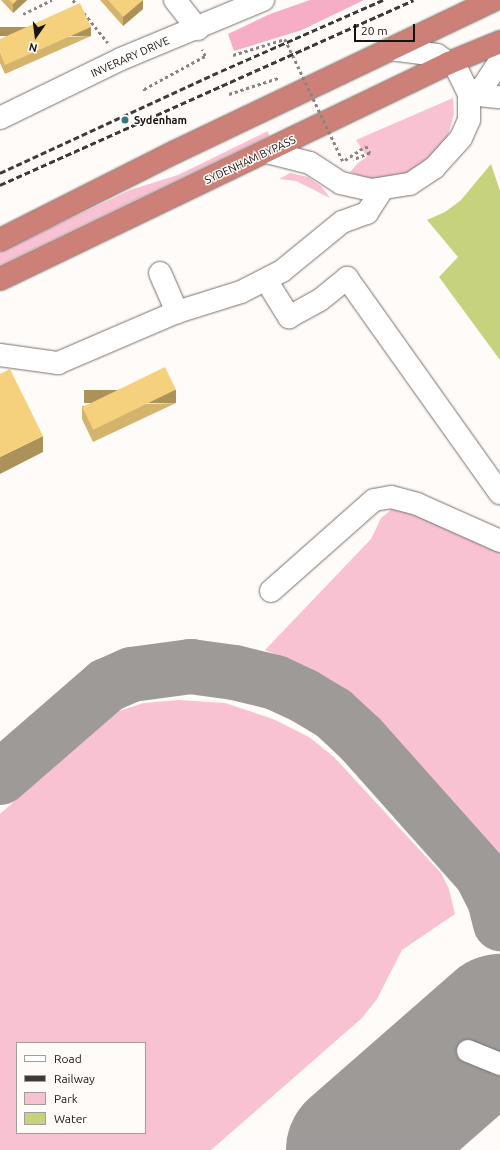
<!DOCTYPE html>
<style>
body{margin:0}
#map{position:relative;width:500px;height:1150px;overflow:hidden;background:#fffbf8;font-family:Ubuntu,sans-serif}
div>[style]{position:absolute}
.green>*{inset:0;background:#f9c2d3}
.forest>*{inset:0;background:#f6aec6}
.water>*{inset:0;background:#c6d37c}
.taxiway>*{height:55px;margin:-27.5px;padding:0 27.5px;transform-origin:27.5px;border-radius:27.5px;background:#9e9a98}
.runway>*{height:138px;margin:-69px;padding:0 69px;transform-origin:69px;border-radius:69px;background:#9e9a98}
.path>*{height:2.5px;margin-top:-1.25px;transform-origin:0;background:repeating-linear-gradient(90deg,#878481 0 3px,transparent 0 6px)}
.roads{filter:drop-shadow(0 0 1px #79706a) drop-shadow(0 0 1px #79706a)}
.minor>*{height:22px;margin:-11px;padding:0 11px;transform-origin:11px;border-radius:11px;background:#fff}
.highway>*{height:22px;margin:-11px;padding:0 11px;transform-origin:11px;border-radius:11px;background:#cc8077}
.rail>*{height:3px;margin-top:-1.5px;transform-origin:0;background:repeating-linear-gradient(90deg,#3d3a37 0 6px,transparent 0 9px)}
.path-bridge>*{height:2.5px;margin-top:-1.25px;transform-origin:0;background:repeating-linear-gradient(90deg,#878481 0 3px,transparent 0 6px)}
.wall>*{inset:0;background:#d4b46c}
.shaded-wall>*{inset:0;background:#ac9258;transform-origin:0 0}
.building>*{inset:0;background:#f6d17d;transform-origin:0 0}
.dots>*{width:11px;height:11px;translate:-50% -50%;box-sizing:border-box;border:2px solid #fffbf8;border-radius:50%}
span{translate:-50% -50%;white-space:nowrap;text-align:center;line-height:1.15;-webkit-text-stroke:3px #fffbf8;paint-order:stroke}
.street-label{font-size:11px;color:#161311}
.poi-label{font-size:11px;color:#161311;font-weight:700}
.left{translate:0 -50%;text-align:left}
.legend{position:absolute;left:16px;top:1042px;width:130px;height:92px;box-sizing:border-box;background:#fffbf8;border:1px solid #a29e9c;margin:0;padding:5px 7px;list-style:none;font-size:12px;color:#161311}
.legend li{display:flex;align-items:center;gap:8px;height:20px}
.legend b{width:20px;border:1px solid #a29e9c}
.north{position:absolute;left:16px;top:16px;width:40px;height:40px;-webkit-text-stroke:3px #fffbf8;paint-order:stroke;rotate:194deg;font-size:11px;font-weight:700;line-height:16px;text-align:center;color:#161311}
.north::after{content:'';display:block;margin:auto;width:14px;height:18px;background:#161311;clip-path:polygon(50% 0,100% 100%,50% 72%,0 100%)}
.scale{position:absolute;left:354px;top:24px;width:61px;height:18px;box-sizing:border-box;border:2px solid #161311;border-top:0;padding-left:5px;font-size:12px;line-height:14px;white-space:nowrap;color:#161311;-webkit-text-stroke:3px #fffbf8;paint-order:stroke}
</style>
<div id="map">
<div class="green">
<i style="clip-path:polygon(453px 98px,454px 114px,447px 139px,440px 150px,413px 173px,374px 181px,350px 172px,358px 163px,367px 157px,356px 140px)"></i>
<i style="clip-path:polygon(268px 131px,269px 136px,0 265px,0 252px,130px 190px,178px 175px)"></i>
<i style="clip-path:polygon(290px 173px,308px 177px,322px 187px,330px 198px,296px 181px,279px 179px)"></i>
<i style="clip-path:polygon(406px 508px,500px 548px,500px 858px,378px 718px,316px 671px,265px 650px,371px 539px,381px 518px,392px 509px)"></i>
<i style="clip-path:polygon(evenodd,179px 700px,225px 703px,273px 719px,309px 737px,334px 757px,441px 873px,449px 889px,455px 914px,402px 950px,377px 999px,362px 1018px,211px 1150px,0 1150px,0 814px,116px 712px,144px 703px,179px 700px,17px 1043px,145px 1043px,145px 1133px,17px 1133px,17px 1043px)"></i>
</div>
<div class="forest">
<i style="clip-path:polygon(310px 0,364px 0,302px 30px,234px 51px,228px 34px,270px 14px)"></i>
</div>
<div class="water">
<i style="clip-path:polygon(491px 164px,500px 191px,500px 360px,439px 277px,458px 257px,427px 220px,445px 212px,461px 200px)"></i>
</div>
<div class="taxiway">
<i style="left:0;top:777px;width:140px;rotate:-41deg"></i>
<i style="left:106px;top:685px;width:27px;rotate:-24deg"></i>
<i style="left:131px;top:674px;width:60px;rotate:-7.7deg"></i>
<i style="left:190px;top:666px;width:44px;rotate:7.8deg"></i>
<i style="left:234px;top:672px;width:42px;rotate:13.7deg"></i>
<i style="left:275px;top:682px;width:31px;rotate:25deg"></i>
<i style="left:303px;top:695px;width:35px;rotate:31deg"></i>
<i style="left:333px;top:713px;width:37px;rotate:43deg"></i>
<i style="left:360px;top:738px;width:182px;rotate:48.3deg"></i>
<i style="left:481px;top:874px;width:28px;rotate:63deg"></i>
<i style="left:494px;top:899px;width:25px;rotate:76deg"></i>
<i style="left:468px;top:1051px;width:43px;rotate:-57.4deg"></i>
<i style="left:491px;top:1015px;width:28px;rotate:-71deg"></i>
</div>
<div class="runway">
<i style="left:355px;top:1150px;width:193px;rotate:-41.2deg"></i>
</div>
<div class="path">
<i style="left:73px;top:0;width:9px;rotate:49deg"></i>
<i style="left:84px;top:13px;width:38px;rotate:51deg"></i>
<i style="left:23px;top:14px;width:32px;rotate:-26deg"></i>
<i style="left:233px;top:55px;width:54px;rotate:-17.1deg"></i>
<i style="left:144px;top:91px;width:2px;rotate:-90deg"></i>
<i style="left:144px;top:89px;width:69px;rotate:-28.4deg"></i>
<i style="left:205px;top:56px;width:7px;rotate:-117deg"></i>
<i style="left:229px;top:94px;width:52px;rotate:-18.1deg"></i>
<i style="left:345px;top:160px;width:25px;rotate:-34deg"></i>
<i style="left:366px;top:146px;width:8px;rotate:60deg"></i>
<i style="left:370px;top:153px;width:18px;rotate:158deg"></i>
</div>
<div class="roads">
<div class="minor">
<i style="left:175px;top:0;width:37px;rotate:52deg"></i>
<i style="left:469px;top:94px;width:16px;rotate:-27deg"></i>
<i style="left:483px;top:87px;width:31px;rotate:-57deg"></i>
<i style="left:469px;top:94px;width:31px;rotate:6deg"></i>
<i style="left:0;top:118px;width:135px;rotate:-26deg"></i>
<i style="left:121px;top:59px;width:154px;rotate:-22.6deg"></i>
<i style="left:267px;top:152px;width:44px;rotate:14.3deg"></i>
<i style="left:310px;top:163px;width:37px;rotate:33deg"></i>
<i style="left:341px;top:183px;width:31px;rotate:13deg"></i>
<i style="left:371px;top:190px;width:39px;rotate:-9deg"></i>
<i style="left:410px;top:184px;width:29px;rotate:-34deg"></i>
<i style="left:434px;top:168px;width:40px;rotate:-48deg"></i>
<i style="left:461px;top:138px;width:20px;rotate:-66deg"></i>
<i style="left:469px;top:120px;width:26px;rotate:-90deg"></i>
<i style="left:469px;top:94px;width:28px;rotate:-116deg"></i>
<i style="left:457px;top:69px;width:24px;rotate:-145deg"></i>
<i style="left:437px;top:55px;width:47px;rotate:-172.7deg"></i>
<i style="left:160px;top:273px;width:43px;rotate:66.4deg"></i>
<i style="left:266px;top:280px;width:44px;rotate:58.1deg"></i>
<i style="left:289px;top:317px;width:35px;rotate:-29deg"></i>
<i style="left:320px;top:300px;width:35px;rotate:-39deg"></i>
<i style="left:347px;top:278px;width:264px;rotate:54.6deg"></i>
<i style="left:0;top:355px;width:59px;rotate:7.9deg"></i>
<i style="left:58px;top:363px;width:129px;rotate:-23.2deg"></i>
<i style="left:177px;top:312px;width:67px;rotate:-17.4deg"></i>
<i style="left:241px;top:292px;width:46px;rotate:-27.1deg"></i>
<i style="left:282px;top:271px;width:77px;rotate:-39.2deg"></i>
<i style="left:342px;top:222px;width:27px;rotate:-20deg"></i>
<i style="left:367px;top:213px;width:27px;rotate:-57deg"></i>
<i style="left:271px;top:591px;width:137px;rotate:-41.5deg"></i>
<i style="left:374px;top:500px;width:17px;rotate:-10deg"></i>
<i style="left:391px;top:497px;width:27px;rotate:15deg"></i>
<i style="left:417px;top:504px;width:91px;rotate:24deg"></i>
<i style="left:468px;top:1051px;width:35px;rotate:22deg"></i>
</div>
<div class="highway">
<i style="left:0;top:240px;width:196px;rotate:-26.7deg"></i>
<i style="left:175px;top:152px;width:353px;rotate:-25.5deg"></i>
<i style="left:0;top:279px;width:498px;rotate:-25.7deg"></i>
<i style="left:449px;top:63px;width:55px;rotate:-22.4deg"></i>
</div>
</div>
<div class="rail">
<i style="left:0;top:173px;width:243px;rotate:-24.8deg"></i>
<i style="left:221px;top:71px;width:177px;rotate:-23.7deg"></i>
<i style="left:0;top:185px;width:453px;rotate:-24.1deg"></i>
</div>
<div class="path-bridge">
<i style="left:285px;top:39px;width:135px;rotate:64.6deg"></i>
</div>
<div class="wall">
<i style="clip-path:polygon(1px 0,27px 0,13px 13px)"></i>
<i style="clip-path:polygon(100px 0,143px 0,143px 9px,123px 26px)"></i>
<i style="clip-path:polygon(91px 36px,5px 74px,0 63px,0 39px)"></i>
<i style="clip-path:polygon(176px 403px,93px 442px,82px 419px,82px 406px)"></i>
</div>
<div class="shaded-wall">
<i style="clip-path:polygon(17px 0,27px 0,13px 13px,13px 4px)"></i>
<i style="clip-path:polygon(143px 0,143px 9px,123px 26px,123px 17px)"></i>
<i style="left:91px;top:27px;width:9px;height:94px;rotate:90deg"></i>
<i style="left:176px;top:390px;width:13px;height:92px;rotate:90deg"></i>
<i style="clip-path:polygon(43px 436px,43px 452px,0 474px,0 457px)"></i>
</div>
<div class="building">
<i style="clip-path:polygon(9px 0,17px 0,13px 4px)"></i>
<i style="clip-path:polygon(108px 0,143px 0,123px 17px)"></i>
<i style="clip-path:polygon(80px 3px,91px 27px,5px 65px,0 53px,0 39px)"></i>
<i style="left:165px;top:367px;width:25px;height:92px;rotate:64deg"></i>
<i style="clip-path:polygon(10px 369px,43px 436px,0 457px,0 374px)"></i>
</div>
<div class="dots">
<i style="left:125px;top:120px;background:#317a81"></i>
</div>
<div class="street-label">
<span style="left:130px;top:57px;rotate:-24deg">INVERARY DRIVE</span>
<span style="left:250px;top:160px;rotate:-25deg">SYDENHAM BYPASS</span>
</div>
<div class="poi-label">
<span class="left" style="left:134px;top:120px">Sydenham</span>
</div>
<ul class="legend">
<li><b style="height:5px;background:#fff"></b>Road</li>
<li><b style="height:5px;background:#3d3a37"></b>Railway</li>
<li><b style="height:11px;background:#f9c2d3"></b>Park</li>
<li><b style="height:11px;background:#c6d37c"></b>Water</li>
</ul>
<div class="north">N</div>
<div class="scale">20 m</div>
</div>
